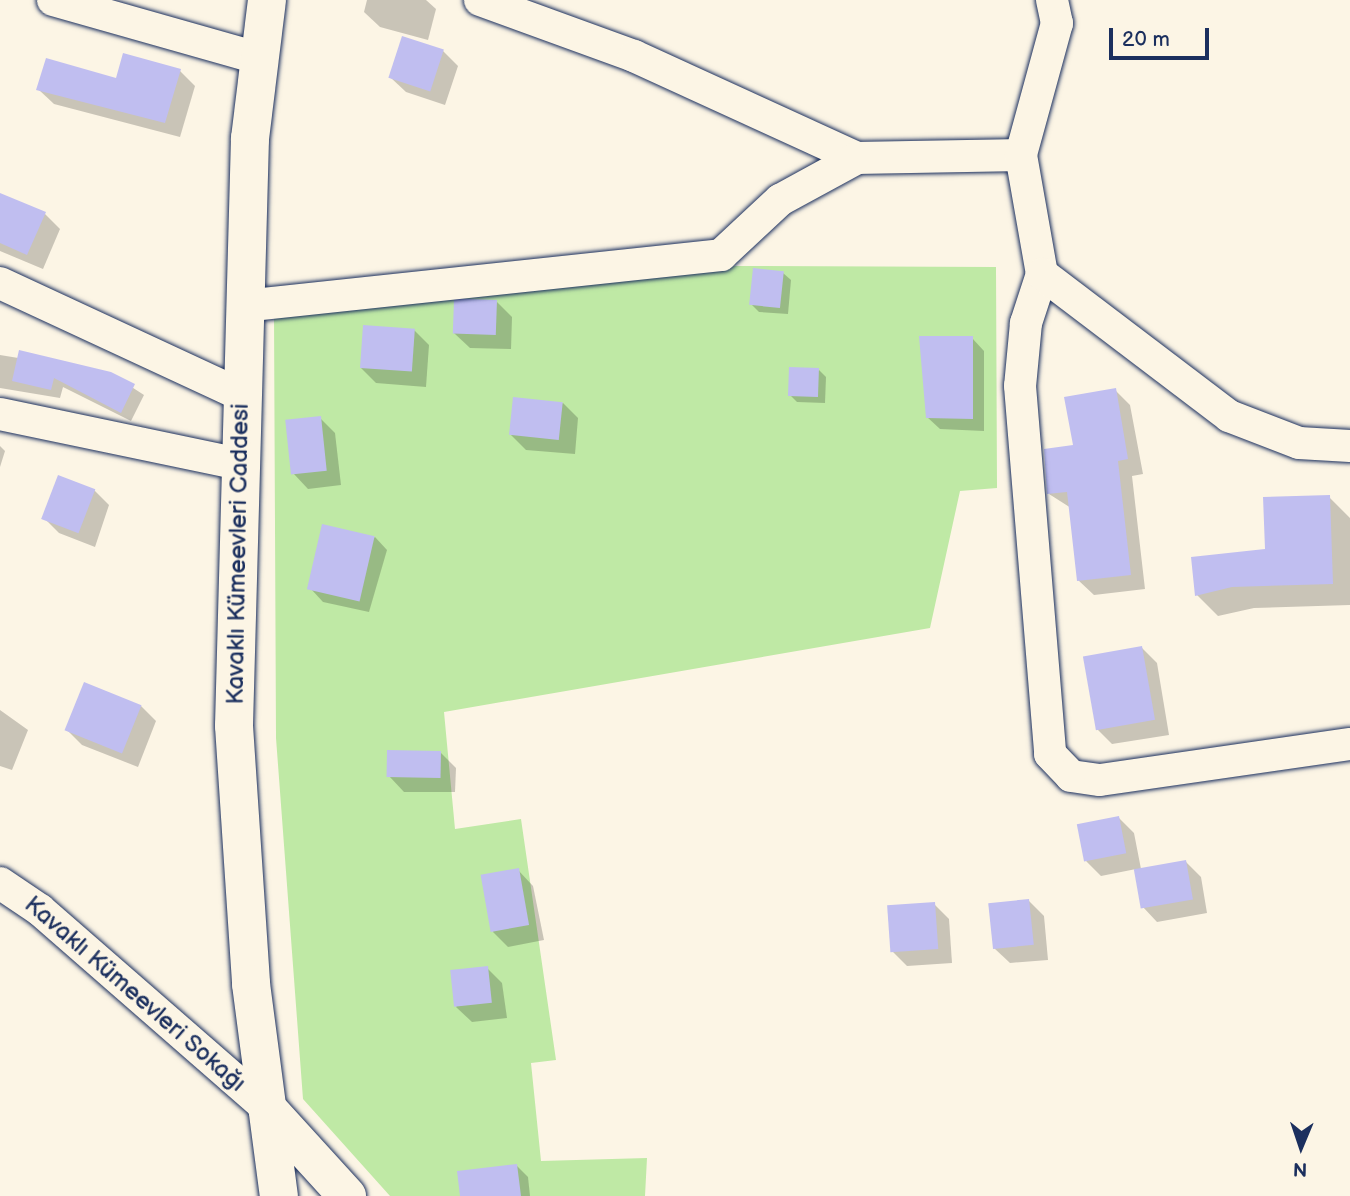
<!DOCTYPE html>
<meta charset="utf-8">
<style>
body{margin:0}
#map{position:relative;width:1350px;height:1196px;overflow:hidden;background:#fcf5e5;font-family:"Balsamiq Sans",sans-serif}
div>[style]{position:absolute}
.green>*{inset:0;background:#bfe9a5}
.shadow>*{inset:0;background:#0003}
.building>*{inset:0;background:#c0bef0;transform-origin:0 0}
.roads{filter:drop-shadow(0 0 2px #1b2f5e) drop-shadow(0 0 2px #1b2f5e)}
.street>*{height:32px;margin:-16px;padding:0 16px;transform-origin:16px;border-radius:16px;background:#fcf5e5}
.secondary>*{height:38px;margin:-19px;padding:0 19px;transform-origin:19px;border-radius:19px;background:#fcf5e5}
span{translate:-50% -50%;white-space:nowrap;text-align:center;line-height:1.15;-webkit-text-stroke:5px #fcf5e5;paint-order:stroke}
.street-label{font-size:24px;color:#1b2f5e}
.north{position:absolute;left:1266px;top:1112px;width:70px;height:70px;-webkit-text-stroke:5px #fcf5e5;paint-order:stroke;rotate:182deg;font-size:19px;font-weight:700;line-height:28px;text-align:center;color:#1b2f5e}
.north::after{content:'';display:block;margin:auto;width:24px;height:32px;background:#1b2f5e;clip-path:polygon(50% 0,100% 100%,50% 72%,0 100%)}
.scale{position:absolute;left:1109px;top:28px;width:100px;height:32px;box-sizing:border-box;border:4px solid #1b2f5e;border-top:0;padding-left:9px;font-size:21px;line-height:24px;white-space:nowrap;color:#1b2f5e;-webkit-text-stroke:5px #fcf5e5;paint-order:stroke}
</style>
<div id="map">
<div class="green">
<i style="clip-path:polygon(731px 266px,996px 267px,997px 488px,960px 491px,930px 628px,444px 712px,455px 829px,521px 819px,556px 1060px,531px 1063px,541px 1161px,647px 1158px,645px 1196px,390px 1196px,303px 1099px,276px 738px,274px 316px)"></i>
</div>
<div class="shadow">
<i style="clip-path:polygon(367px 0,426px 0,436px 9px,428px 40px,380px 27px,364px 12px)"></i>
<i style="clip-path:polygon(443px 51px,458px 66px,445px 105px,406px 92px,390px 77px)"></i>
<i style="clip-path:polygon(180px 71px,195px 86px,180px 137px,54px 104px,38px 89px)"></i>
<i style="clip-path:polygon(0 195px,45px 214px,60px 229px,43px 269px,0 251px)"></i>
<i style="clip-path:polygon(783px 273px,791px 280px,788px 314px,759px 312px,752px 305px)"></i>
<i style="clip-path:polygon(497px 302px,512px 317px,511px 349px,470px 348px,454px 333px)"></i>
<i style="clip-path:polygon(414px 330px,429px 345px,426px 387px,376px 383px,361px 368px)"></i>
<i style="clip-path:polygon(972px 338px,984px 351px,984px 431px,940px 429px,927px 417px)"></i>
<i style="clip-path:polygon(0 355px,110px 373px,144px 395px,131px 421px,63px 387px,60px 398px,0 388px)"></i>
<i style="clip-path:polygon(819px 370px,826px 377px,825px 403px,797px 402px,790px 395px)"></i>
<i style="clip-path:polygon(1115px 390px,1130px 405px,1143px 474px,1132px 476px,1145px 589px,1094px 595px,1078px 580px,1071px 508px,1049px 494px)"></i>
<i style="clip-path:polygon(563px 403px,578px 418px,575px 454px,526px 450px,511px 435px)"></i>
<i style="clip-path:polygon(320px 418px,335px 433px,341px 485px,308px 489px,293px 473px)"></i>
<i style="clip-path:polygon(0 446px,5px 451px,0 467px)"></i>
<i style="clip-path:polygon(94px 490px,109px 505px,95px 547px,59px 533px,44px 518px)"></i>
<i style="clip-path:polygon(1329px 497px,1350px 518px,1350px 605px,1254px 608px,1218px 616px,1197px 595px,1267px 551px)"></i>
<i style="clip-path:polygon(375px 537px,387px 550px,369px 612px,323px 602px,311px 589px)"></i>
<i style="clip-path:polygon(1142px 648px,1157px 663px,1169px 735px,1112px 744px,1097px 729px)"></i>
<i style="clip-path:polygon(141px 706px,156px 721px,138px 767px,82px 745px,66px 729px)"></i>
<i style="clip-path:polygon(0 710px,28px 730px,12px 770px,0 766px)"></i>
<i style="clip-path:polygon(440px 752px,456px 768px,455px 792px,404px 792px,389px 776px)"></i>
<i style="clip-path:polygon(1119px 818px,1134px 833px,1141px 869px,1186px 862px,1201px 877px,1207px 913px,1157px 922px,1142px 906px,1136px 869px,1101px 876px,1086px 861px)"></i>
<i style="clip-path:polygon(518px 870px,533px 886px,544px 940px,508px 947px,493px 932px)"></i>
<i style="clip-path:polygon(1029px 901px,1044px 916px,1048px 960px,1010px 963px,994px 948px)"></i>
<i style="clip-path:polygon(934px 904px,949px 919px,952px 963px,907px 966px,892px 951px)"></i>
<i style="clip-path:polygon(487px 968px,502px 983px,507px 1018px,472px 1022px,456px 1007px)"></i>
<i style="clip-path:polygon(517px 1166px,528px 1177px,530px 1196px,461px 1196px)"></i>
</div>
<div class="building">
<i style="left:402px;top:36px;width:44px;height:44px;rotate:18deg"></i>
<i style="clip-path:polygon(123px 53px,181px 69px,165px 123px,36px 90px,46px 58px,116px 78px)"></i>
<i style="clip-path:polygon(0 193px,46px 212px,27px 255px,0 243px)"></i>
<i style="left:753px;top:268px;width:31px;height:37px;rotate:6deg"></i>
<i style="left:497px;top:300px;width:35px;height:43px;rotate:92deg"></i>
<i style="left:363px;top:325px;width:52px;height:43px;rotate:4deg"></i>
<i style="clip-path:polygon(919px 336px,973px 336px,973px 419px,926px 418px)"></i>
<i style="clip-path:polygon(19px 350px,111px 372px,135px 384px,121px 413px,54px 378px,51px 390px,12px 381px)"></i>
<i style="left:789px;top:367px;width:30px;height:29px;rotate:2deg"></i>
<i style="clip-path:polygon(1116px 388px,1128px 459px,1118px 461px,1131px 575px,1077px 581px,1067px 492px,1047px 494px,1044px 449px,1073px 445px,1064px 397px)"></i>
<i style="left:513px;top:397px;width:50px;height:38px;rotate:6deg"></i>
<i style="left:321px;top:416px;width:55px;height:36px;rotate:84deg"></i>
<i style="left:58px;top:475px;width:40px;height:47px;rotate:21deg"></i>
<i style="clip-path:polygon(1330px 495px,1333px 584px,1232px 587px,1195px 596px,1191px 557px,1265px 549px,1263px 497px)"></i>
<i style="left:322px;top:524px;width:54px;height:67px;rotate:13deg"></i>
<i style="left:1142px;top:646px;width:75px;height:60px;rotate:80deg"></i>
<i style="left:84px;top:682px;width:62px;height:52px;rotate:22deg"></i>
<i style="left:387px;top:750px;width:54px;height:27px;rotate:1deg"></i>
<i style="left:1119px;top:816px;width:38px;height:43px;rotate:79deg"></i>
<i style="left:1186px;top:860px;width:40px;height:53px;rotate:80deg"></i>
<i style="left:519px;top:868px;width:58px;height:39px;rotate:80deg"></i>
<i style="left:1029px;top:899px;width:46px;height:41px;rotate:84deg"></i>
<i style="left:935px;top:902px;width:47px;height:48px;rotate:86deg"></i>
<i style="left:488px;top:966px;width:37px;height:38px;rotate:84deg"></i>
<i style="clip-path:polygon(517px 1164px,521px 1196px,460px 1196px,457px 1171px)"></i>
</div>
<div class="roads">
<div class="street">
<i style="left:53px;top:0;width:210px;rotate:15.8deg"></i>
<i style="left:480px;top:0;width:164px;rotate:20deg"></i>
<i style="left:634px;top:56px;width:245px;rotate:24.6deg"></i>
<i style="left:857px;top:158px;width:164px;rotate:-1deg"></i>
<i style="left:1052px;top:0;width:24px;rotate:78deg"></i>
<i style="left:1057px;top:23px;width:137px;rotate:105.3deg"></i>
<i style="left:1021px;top:155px;width:121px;rotate:80deg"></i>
<i style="left:1042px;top:274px;width:52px;rotate:108.1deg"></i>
<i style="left:1026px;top:323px;width:63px;rotate:95.4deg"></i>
<i style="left:1020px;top:386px;width:369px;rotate:85.3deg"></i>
<i style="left:1050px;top:754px;width:30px;rotate:46deg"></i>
<i style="left:1071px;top:776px;width:29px;rotate:8deg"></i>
<i style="left:1100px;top:780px;width:253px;rotate:-8.2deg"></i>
<i style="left:1042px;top:274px;width:235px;rotate:37.2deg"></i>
<i style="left:1229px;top:416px;width:75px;rotate:21.1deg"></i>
<i style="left:1299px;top:443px;width:51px;rotate:3.4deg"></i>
<i style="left:0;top:283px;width:266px;rotate:24.9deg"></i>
<i style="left:244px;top:306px;width:480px;rotate:-6.1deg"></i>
<i style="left:721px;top:255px;width:81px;rotate:-43deg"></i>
<i style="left:780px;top:200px;width:88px;rotate:-28.6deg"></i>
<i style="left:0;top:414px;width:244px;rotate:11.8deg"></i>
<i style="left:0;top:883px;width:48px;rotate:34deg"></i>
<i style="left:40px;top:910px;width:301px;rotate:41.1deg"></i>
</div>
<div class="secondary">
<i style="left:267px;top:0;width:139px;rotate:97deg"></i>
<i style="left:250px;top:138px;width:588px;rotate:91.56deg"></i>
<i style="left:234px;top:726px;width:259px;rotate:86.2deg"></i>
<i style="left:251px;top:984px;width:214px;rotate:82.5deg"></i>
<i style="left:267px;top:1108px;width:119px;rotate:47.7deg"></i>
</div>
</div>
<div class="street-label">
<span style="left:238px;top:554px;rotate:-89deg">Kavaklı Kümeevleri Caddesi</span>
<span style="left:135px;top:994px;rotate:41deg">Kavaklı Kümeevleri Sokağı</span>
</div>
<div class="north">N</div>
<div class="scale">20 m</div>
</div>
